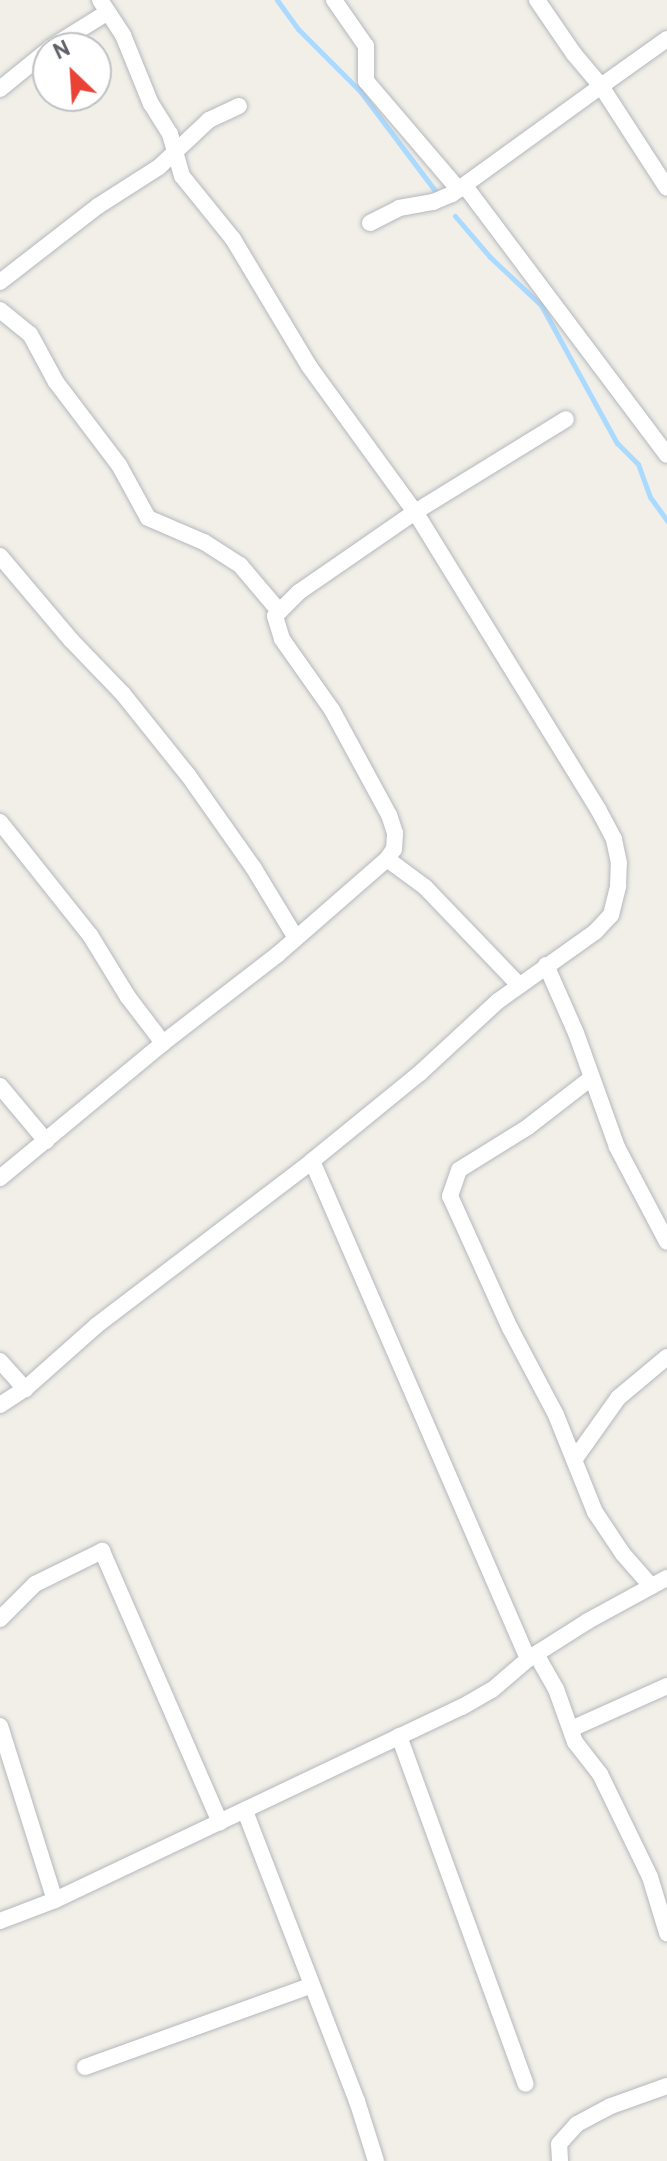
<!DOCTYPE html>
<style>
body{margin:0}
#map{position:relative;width:667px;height:2161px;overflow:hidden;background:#f1efe8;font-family:Overpass,sans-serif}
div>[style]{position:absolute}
.stream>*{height:5px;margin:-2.5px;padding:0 2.5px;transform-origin:2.5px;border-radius:2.5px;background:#aadaff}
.roads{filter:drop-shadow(0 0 2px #b5b8bc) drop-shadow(0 0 2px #b5b8bc)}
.street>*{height:16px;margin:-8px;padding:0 8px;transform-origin:8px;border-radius:8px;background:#fff}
span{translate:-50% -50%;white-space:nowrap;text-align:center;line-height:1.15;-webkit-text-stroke:7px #fff;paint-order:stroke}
.north{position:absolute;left:32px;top:32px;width:80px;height:80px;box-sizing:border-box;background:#fff;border:2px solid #bfc1c3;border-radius:50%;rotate:335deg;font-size:22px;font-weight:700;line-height:32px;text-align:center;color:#5f6368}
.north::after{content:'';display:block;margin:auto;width:28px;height:36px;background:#ea4335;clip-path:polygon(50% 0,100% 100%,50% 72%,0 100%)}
</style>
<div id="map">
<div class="stream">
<i style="left:277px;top:0;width:36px;rotate:54deg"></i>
<i style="left:298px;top:29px;width:88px;rotate:45deg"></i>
<i style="left:360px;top:91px;width:131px;rotate:53deg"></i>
<i style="left:455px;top:216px;width:54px;rotate:49.5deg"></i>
<i style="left:490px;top:257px;width:70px;rotate:43.3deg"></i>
<i style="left:541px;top:305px;width:158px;rotate:61.2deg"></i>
<i style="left:617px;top:443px;width:30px;rotate:45deg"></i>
<i style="left:638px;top:464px;width:35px;rotate:70deg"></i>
<i style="left:650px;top:497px;width:29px;rotate:54deg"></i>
</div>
<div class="roads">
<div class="street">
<i style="left:334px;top:0;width:56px;rotate:55.2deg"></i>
<i style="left:366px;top:46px;width:35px;rotate:90deg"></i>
<i style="left:366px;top:81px;width:143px;rotate:49.5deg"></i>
<i style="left:537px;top:0;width:65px;rotate:55.6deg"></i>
<i style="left:574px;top:54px;width:42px;rotate:49.8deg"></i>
<i style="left:601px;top:86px;width:81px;rotate:-35.5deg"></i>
<i style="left:50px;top:48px;width:68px;rotate:-31.8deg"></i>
<i style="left:0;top:89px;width:62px;rotate:-39.1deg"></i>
<i style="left:465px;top:186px;width:336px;rotate:53.1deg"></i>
<i style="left:370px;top:223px;width:33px;rotate:-27deg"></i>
<i style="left:399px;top:208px;width:35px;rotate:-10deg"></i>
<i style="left:433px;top:202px;width:21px;rotate:-23deg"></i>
<i style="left:452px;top:194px;width:184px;rotate:-35.9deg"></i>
<i style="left:601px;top:86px;width:121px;rotate:57.1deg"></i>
<i style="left:0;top:282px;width:124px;rotate:-37.8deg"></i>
<i style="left:98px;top:206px;width:72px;rotate:-32.6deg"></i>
<i style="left:159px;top:167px;width:69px;rotate:-43.2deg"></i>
<i style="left:209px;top:120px;width:33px;rotate:-25deg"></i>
<i style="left:0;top:310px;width:38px;rotate:39deg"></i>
<i style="left:30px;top:334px;width:55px;rotate:61.6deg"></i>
<i style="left:56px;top:382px;width:104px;rotate:52.8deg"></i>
<i style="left:119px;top:465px;width:60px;rotate:61.3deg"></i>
<i style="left:148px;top:518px;width:61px;rotate:23.2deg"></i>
<i style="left:204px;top:542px;width:43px;rotate:32.6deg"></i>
<i style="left:240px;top:565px;width:60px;rotate:49.7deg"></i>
<i style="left:0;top:556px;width:110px;rotate:49.8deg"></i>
<i style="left:71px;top:640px;width:75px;rotate:46.1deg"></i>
<i style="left:123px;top:694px;width:104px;rotate:51.3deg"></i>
<i style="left:188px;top:775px;width:113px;rotate:54.8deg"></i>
<i style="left:253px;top:867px;width:83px;rotate:58.8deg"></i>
<i style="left:0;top:822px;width:144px;rotate:51.5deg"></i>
<i style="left:90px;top:935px;width:73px;rotate:58.5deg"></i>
<i style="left:128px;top:997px;width:58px;rotate:52.7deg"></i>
<i style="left:387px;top:859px;width:47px;rotate:36.4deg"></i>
<i style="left:425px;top:887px;width:136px;rotate:46.2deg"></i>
<i style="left:546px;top:965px;width:74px;rotate:66.2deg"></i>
<i style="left:576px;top:1033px;width:121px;rotate:70.2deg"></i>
<i style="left:617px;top:1147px;width:107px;rotate:62.2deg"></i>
<i style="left:590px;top:1079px;width:78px;rotate:142.3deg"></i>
<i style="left:528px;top:1127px;width:81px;rotate:148.1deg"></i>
<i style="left:459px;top:1170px;width:28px;rotate:109deg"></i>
<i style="left:450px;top:1196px;width:145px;rotate:65.6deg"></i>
<i style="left:510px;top:1328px;width:98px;rotate:62.1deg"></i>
<i style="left:556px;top:1415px;width:105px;rotate:68.1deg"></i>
<i style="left:595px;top:1512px;width:50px;rotate:56.3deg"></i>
<i style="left:623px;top:1554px;width:43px;rotate:48.8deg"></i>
<i style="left:0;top:1086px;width:72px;rotate:50.1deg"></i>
<i style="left:312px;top:1161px;width:543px;rotate:66.55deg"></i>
<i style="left:0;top:1178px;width:212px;rotate:-39.6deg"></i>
<i style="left:163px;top:1043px;width:144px;rotate:-37.7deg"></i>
<i style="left:277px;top:955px;width:146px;rotate:-41.1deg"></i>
<i style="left:387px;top:859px;width:12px;rotate:-55deg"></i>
<i style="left:394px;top:849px;width:16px;rotate:-86deg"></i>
<i style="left:395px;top:833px;width:19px;rotate:-108deg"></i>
<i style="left:389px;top:815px;width:119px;rotate:-118.5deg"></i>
<i style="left:332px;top:710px;width:87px;rotate:-125.2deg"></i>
<i style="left:282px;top:639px;width:24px;rotate:-107deg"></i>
<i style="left:275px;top:616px;width:34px;rotate:-45deg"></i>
<i style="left:299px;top:592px;width:141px;rotate:-34.6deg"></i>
<i style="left:415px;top:512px;width:177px;rotate:-31.6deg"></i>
<i style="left:0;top:1361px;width:38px;rotate:48deg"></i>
<i style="left:0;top:1405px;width:30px;rotate:-33deg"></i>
<i style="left:25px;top:1389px;width:96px;rotate:-41.6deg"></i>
<i style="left:97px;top:1325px;width:270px;rotate:-37.3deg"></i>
<i style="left:312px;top:1161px;width:139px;rotate:-39.2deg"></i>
<i style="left:420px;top:1073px;width:106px;rotate:-42.7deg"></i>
<i style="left:498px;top:1001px;width:119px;rotate:-35.4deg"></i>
<i style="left:595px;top:932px;width:23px;rotate:-47deg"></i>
<i style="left:611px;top:915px;width:30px;rotate:-76deg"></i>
<i style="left:618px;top:886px;width:23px;rotate:-88deg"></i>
<i style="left:619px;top:863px;width:25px;rotate:-102deg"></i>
<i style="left:614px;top:839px;width:34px;rotate:-118deg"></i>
<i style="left:598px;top:809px;width:349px;rotate:-121.6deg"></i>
<i style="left:415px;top:512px;width:180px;rotate:-126deg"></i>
<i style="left:309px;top:366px;width:148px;rotate:-120.9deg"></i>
<i style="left:233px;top:239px;width:81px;rotate:-129deg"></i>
<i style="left:182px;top:176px;width:44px;rotate:-105.9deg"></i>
<i style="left:170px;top:134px;width:36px;rotate:-122deg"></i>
<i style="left:151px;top:104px;width:74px;rotate:-112.1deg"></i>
<i style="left:123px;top:35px;width:42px;rotate:-123.3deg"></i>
<i style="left:574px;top:1460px;width:76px;rotate:-54.6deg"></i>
<i style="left:618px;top:1398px;width:64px;rotate:-39.9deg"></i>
<i style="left:0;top:1619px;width:49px;rotate:-45deg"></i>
<i style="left:35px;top:1584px;width:75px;rotate:-26.2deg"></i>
<i style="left:102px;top:1551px;width:296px;rotate:66.5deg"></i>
<i style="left:536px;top:1654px;width:40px;rotate:60.3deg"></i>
<i style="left:556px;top:1689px;width:56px;rotate:70.3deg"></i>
<i style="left:575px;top:1742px;width:41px;rotate:52deg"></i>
<i style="left:600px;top:1774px;width:114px;rotate:64.1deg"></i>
<i style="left:650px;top:1877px;width:59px;rotate:73.1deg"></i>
<i style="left:0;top:1726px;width:182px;rotate:72.5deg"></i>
<i style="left:571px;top:1729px;width:105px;rotate:-24.1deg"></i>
<i style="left:399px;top:1736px;width:370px;rotate:70deg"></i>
<i style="left:245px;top:1811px;width:311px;rotate:68.9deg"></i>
<i style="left:357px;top:2101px;width:63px;rotate:72.4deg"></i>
<i style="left:0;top:1921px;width:59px;rotate:-20.9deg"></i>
<i style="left:55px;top:1900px;width:450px;rotate:-25.4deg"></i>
<i style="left:462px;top:1707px;width:34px;rotate:-30deg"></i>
<i style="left:492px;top:1690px;width:48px;rotate:-40.7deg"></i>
<i style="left:528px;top:1659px;width:71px;rotate:-32.3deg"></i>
<i style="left:588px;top:1621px;width:90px;rotate:-28.6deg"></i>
<i style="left:85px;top:2067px;width:239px;rotate:-19.8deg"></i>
<i style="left:560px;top:2161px;width:17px;rotate:-93deg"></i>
<i style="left:559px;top:2144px;width:27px;rotate:-48deg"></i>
<i style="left:577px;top:2124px;width:38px;rotate:-28deg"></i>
<i style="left:611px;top:2106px;width:59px;rotate:-19.7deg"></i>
</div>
</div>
<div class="north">N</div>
</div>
